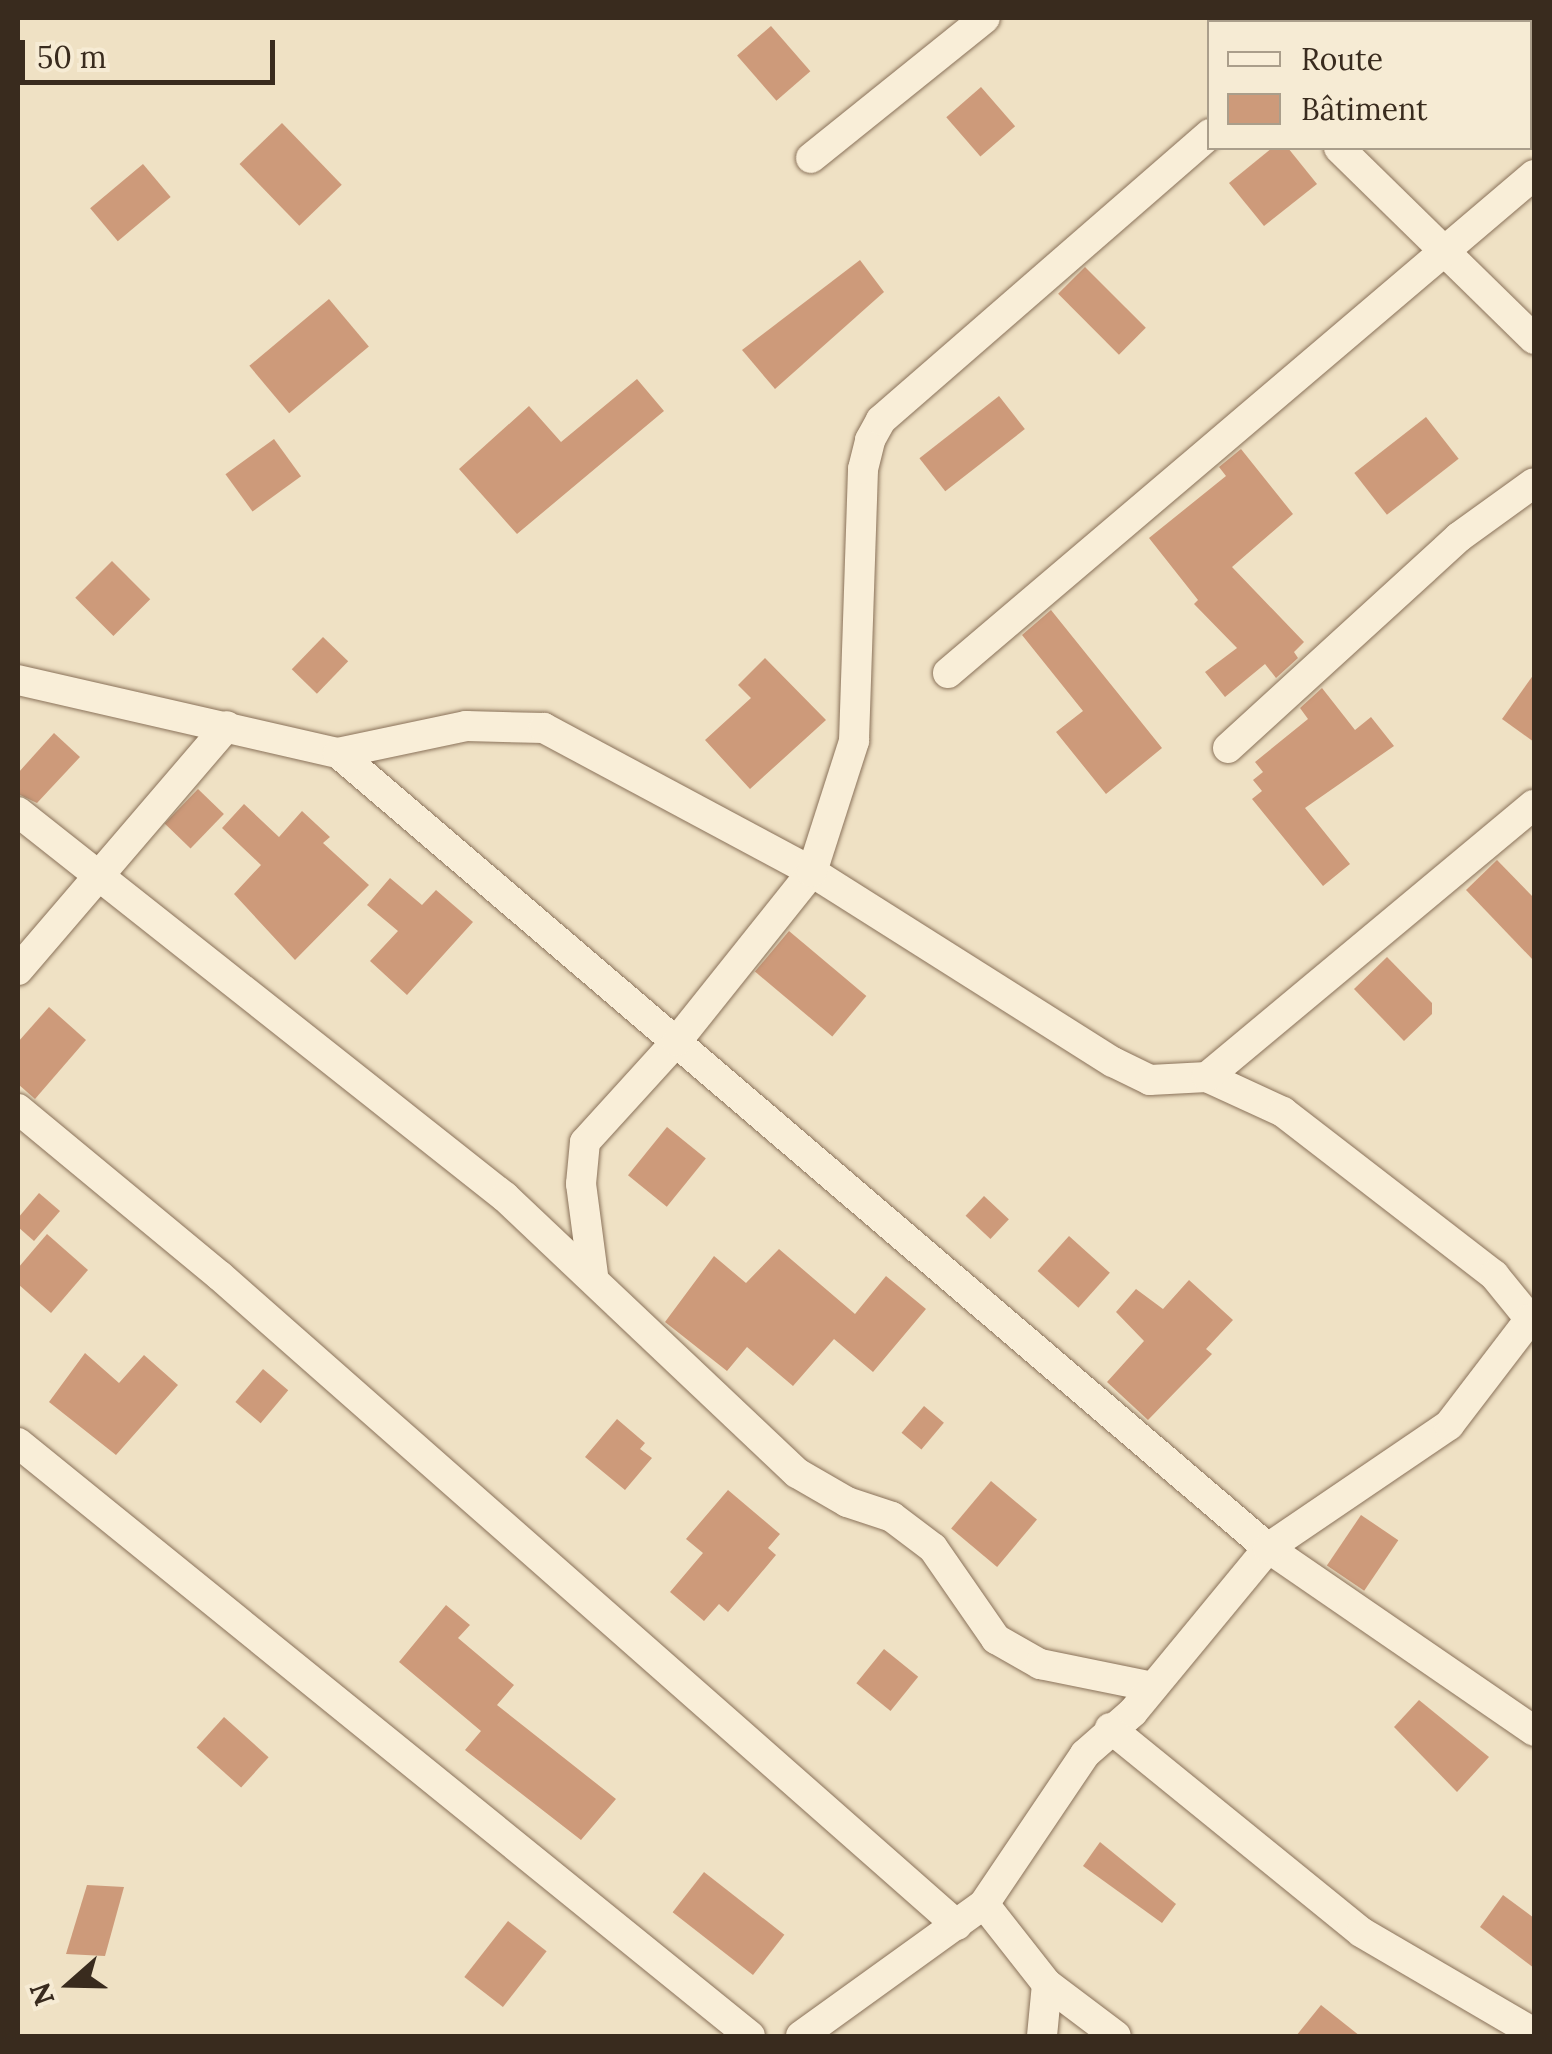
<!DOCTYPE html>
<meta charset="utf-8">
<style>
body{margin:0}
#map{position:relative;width:1552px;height:2054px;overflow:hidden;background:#efe1c4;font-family:Lora,serif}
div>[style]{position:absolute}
.building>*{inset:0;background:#cd9a7a;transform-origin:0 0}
.roads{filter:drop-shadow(0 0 2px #8a725a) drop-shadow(0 0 2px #8a725a)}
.street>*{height:30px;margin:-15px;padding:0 15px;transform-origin:15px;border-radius:15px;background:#f9eed8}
span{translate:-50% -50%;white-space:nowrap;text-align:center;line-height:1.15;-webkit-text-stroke:9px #f6ebd4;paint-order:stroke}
.frame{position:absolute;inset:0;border:20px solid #392b1e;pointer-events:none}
.legend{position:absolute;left:1207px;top:20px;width:325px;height:130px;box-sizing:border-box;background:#f6ebd4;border:2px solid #aa9e8b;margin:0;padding:12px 18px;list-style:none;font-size:30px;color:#392b1e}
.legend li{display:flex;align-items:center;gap:20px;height:50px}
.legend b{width:50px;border:2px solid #aa9e8b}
.north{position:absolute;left:20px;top:1934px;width:100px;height:100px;-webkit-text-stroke:8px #f6ebd4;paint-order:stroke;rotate:250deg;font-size:28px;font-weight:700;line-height:40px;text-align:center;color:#392b1e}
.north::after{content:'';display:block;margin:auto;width:35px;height:45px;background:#392b1e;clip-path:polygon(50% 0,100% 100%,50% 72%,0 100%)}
.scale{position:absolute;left:20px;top:40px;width:255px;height:45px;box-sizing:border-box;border:5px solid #392b1e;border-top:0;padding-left:12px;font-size:30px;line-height:35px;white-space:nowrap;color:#392b1e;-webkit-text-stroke:8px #f6ebd4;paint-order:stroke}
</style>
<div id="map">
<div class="building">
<i style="left:771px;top:26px;width:60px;height:45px;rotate:49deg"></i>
<i style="left:981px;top:87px;width:52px;height:46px;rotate:49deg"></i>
<i style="left:282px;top:123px;width:86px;height:59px;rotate:46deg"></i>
<i style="clip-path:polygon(1272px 148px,1288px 148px,1317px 184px,1264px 226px,1229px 183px)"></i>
<i style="left:143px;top:164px;width:43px;height:69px;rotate:50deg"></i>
<i style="clip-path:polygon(860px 260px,884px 292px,775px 389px,742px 350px)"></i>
<i style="left:1085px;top:267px;width:86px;height:38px;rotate:45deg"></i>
<i style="left:329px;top:299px;width:62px;height:104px;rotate:50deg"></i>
<i style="clip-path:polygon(637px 379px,664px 411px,517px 534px,459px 469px,529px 406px,561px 442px)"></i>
<i style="left:999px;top:396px;width:42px;height:101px;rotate:52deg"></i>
<i style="left:1426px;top:417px;width:53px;height:91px;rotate:52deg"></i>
<i style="left:274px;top:439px;width:46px;height:60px;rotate:54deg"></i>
<i style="clip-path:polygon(1241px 449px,1293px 514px,1232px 567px,1304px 642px,1294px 652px,1298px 658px,1276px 678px,1265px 664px,1225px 697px,1205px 672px,1237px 648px,1194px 604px,1198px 600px,1149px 538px,1226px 476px,1219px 467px)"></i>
<i style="left:112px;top:561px;width:54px;height:52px;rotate:45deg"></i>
<i style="clip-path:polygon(1051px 610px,1162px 748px,1106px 794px,1056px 732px,1083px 711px,1022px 635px)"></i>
<i style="left:323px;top:637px;width:35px;height:45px;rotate:44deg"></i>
<i style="clip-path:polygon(765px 658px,826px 720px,750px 789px,705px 740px,751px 698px,738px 685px)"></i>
<i style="clip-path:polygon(1534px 674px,1534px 742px,1502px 719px)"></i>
<i style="clip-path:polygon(1322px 688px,1355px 730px,1371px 717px,1394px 746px,1305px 808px,1350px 864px,1323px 886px,1252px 799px,1262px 791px,1253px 780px,1263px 772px,1255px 762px,1308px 719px,1300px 708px)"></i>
<i style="clip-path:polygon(54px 733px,80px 757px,37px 803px,18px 794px,18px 773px)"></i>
<i style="left:198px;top:789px;width:36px;height:48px;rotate:44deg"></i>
<i style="clip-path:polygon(244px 804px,279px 837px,302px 811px,330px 837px,323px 843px,369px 885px,295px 960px,234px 894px,261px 865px,222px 828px)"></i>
<i style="clip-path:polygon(1497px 860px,1534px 898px,1534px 961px,1466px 890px)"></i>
<i style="clip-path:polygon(390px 878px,422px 905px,436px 890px,473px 922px,407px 995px,370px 961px,398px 931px,367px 905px)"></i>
<i style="left:789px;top:931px;width:101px;height:53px;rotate:40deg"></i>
<i style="clip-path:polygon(1387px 957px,1432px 1003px,1432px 1014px,1404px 1041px,1354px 989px)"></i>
<i style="clip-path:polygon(49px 1007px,86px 1040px,35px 1099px,18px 1084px,18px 1042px)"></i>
<i style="left:667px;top:1127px;width:50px;height:62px;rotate:39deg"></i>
<i style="clip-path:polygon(39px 1193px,60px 1211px,34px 1241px,18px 1227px,18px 1218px)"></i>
<i style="left:984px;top:1196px;width:34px;height:27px;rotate:43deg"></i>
<i style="clip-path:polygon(47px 1234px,88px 1270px,51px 1313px,18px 1284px,18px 1268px)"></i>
<i style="left:1069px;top:1236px;width:55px;height:47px;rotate:42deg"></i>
<i style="clip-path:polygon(779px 1249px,855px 1314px,886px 1276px,926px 1309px,873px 1372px,834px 1339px,793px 1386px,747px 1347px,727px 1371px,665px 1322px,714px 1256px,746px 1283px)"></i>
<i style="clip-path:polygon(1189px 1280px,1233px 1320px,1206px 1349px,1212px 1354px,1148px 1420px,1107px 1382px,1144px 1341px,1116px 1312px,1136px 1289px,1163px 1309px)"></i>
<i style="clip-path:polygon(85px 1353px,119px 1383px,144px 1355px,178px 1385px,116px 1455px,49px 1402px)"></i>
<i style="left:263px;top:1369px;width:33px;height:43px;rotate:40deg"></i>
<i style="left:924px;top:1406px;width:26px;height:35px;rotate:40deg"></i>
<i style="clip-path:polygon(617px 1419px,645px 1443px,640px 1449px,652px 1458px,625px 1490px,585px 1457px)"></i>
<i style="left:991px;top:1481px;width:60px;height:62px;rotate:40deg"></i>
<i style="clip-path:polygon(728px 1490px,780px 1534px,768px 1548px,776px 1555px,728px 1612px,719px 1604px,704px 1621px,670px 1592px,703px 1553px,686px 1539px)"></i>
<i style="left:1361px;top:1515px;width:45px;height:61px;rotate:34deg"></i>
<i style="clip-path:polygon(446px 1605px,470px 1625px,458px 1638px,514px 1685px,497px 1705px,616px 1799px,581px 1840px,465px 1750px,481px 1731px,399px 1662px)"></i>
<i style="left:884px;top:1649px;width:44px;height:44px;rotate:39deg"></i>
<i style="clip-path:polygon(1419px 1700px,1489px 1757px,1457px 1792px,1394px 1727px)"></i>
<i style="left:224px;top:1717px;width:60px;height:41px;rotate:42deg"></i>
<i style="clip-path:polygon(1100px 1842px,1176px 1904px,1162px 1923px,1083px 1866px)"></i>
<i style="left:704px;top:1872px;width:102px;height:51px;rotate:38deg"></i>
<i style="clip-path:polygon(87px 1885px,124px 1887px,105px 1956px,66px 1954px)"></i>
<i style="clip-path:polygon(1503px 1895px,1534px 1918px,1534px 1968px,1480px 1927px)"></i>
<i style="left:508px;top:1921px;width:49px;height:71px;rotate:38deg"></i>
<i style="clip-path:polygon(1321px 2005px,1360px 2036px,1296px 2036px)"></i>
</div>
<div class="roads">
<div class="street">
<i style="left:1228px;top:18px;width:6px;rotate:39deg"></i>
<i style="left:1339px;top:148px;width:273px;rotate:44.4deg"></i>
<i style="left:811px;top:158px;width:223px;rotate:-38.8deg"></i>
<i style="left:948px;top:673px;width:769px;rotate:-40.36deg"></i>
<i style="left:18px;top:680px;width:328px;rotate:12.9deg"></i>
<i style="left:338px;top:753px;width:131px;rotate:-11.9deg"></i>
<i style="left:466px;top:726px;width:78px;rotate:1.5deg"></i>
<i style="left:544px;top:728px;width:304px;rotate:28.2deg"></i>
<i style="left:812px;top:872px;width:356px;rotate:32.3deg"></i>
<i style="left:1113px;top:1062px;width:41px;rotate:25.9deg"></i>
<i style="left:1150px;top:1080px;width:57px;rotate:-3deg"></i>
<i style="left:1207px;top:1077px;width:84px;rotate:24.7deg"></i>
<i style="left:1283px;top:1112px;width:267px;rotate:37.7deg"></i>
<i style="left:1494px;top:1275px;width:63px;rotate:50.8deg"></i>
<i style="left:1228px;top:748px;width:313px;rotate:-42.4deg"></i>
<i style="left:1459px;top:537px;width:92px;rotate:-35.8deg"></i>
<i style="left:338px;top:753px;width:1223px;rotate:40.53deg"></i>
<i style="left:1268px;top:1548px;width:323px;rotate:34.5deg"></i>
<i style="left:18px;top:812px;width:621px;rotate:38.33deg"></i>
<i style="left:505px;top:1197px;width:402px;rotate:43.4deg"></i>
<i style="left:797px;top:1473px;width:58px;rotate:30.1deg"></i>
<i style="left:847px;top:1502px;width:47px;rotate:18.4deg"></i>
<i style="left:892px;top:1517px;width:51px;rotate:37.1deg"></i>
<i style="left:933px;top:1548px;width:111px;rotate:55.3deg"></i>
<i style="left:996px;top:1639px;width:51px;rotate:29.6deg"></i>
<i style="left:1040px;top:1664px;width:115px;rotate:11.5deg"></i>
<i style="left:18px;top:970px;width:321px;rotate:-49.4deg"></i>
<i style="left:1207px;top:1077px;width:425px;rotate:-39.8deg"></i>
<i style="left:18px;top:1109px;width:262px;rotate:39.6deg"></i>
<i style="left:220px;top:1276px;width:982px;rotate:41.37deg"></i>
<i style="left:593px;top:1275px;width:92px;rotate:-97.5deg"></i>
<i style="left:581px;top:1184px;width:42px;rotate:-84.6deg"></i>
<i style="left:585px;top:1142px;width:137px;rotate:-47.7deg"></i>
<i style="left:677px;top:1041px;width:216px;rotate:-51.4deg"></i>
<i style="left:812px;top:872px;width:138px;rotate:-72.2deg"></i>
<i style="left:854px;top:741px;width:272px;rotate:-88.1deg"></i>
<i style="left:863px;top:469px;width:30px;rotate:-76deg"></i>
<i style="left:870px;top:440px;width:23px;rotate:-61deg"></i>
<i style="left:881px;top:420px;width:436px;rotate:-41deg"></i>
<i style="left:18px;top:1443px;width:942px;rotate:39.01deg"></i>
<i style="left:1110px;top:1728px;width:323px;rotate:39.1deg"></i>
<i style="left:1361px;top:1932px;width:200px;rotate:30.3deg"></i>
<i style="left:984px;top:1904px;width:102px;rotate:51.8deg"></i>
<i style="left:1047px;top:1984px;width:52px;rotate:95.5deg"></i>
<i style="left:1047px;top:1984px;width:86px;rotate:37deg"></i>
<i style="left:801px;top:2036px;width:226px;rotate:-35.8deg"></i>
<i style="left:984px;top:1904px;width:181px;rotate:-56deg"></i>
<i style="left:1085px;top:1754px;width:64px;rotate:-41.2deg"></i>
<i style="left:1133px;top:1712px;width:212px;rotate:-50.5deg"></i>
<i style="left:1268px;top:1548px;width:219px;rotate:-34.2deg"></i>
<i style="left:1449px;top:1425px;width:133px;rotate:-52.6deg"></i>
</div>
</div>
<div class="frame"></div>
<ul class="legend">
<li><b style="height:12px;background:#f9eed8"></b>Route</li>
<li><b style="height:28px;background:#cd9a7a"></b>Bâtiment</li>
</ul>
<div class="north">N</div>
<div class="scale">50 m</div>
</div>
